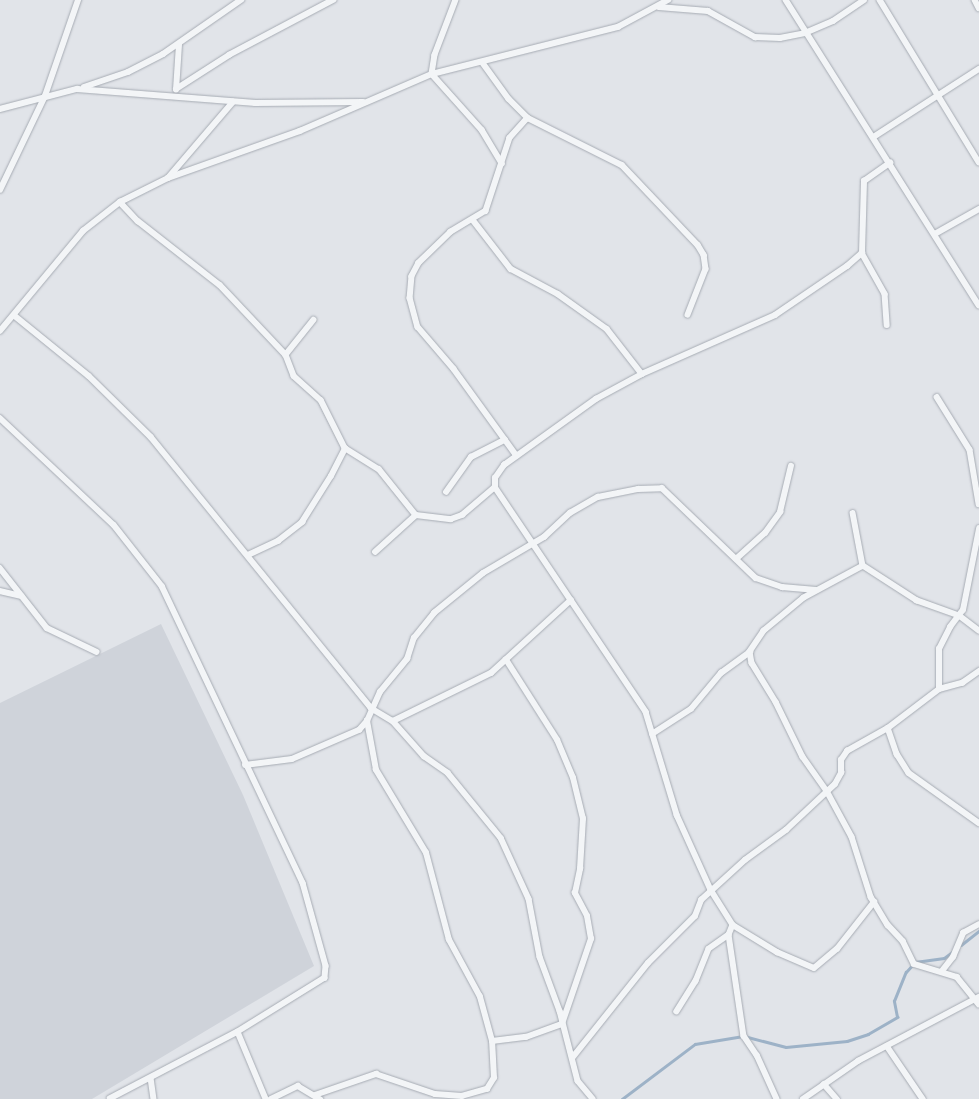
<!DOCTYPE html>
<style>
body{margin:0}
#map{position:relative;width:979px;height:1099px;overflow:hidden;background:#e1e4e9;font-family:Barlow,sans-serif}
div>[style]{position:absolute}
.built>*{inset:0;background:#cfd3da}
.stream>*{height:2.5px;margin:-1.25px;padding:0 1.25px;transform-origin:1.25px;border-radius:1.25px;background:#9db2c7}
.roads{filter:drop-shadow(0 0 1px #a6abb3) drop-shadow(0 0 1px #a6abb3)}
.minor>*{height:5.5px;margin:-2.75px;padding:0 2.75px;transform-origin:2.75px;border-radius:2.75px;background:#f3f5f7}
span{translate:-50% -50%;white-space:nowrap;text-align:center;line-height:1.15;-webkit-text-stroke:4px #f0f3f6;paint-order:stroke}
</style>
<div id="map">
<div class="built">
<i style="clip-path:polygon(161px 624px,243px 795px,314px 966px,92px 1099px,0 1099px,0 703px)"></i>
</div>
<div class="stream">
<i style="left:961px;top:945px;width:23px;rotate:-38deg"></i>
<i style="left:622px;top:1099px;width:91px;rotate:-37deg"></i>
<i style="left:695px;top:1044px;width:50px;rotate:-9.3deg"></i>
<i style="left:744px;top:1036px;width:43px;rotate:14.7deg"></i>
<i style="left:786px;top:1047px;width:61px;rotate:-5.6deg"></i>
<i style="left:847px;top:1041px;width:22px;rotate:-18deg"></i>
<i style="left:868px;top:1034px;width:34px;rotate:-30deg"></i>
<i style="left:897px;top:1017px;width:16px;rotate:-101deg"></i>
<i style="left:894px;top:1001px;width:31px;rotate:-68deg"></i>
<i style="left:906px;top:972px;width:13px;rotate:-48deg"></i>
<i style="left:915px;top:962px;width:29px;rotate:-8deg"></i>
<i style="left:944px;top:958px;width:14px;rotate:-36deg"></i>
</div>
<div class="roads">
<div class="minor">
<i style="left:456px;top:0;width:59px;rotate:110.9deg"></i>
<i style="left:435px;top:55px;width:19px;rotate:99deg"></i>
<i style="left:432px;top:74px;width:75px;rotate:48.2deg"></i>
<i style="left:482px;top:130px;width:39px;rotate:59deg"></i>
<i style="left:786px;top:0;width:361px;rotate:57.7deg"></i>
<i style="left:880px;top:0;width:190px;rotate:58.6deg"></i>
<i style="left:975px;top:0;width:9px;rotate:63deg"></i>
<i style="left:659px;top:7px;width:49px;rotate:4.7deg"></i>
<i style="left:708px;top:11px;width:54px;rotate:29deg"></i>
<i style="left:755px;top:37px;width:25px;rotate:2deg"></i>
<i style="left:780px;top:38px;width:25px;rotate:-11deg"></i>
<i style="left:805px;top:33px;width:30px;rotate:-23deg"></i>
<i style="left:833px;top:21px;width:37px;rotate:-34deg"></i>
<i style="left:483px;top:63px;width:44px;rotate:54.2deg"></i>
<i style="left:509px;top:99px;width:27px;rotate:45deg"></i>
<i style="left:528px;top:118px;width:27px;rotate:132deg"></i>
<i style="left:510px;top:138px;width:77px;rotate:108.2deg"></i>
<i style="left:486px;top:211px;width:41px;rotate:149deg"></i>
<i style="left:451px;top:232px;width:45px;rotate:135.9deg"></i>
<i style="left:419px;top:263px;width:15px;rotate:118deg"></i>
<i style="left:412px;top:276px;width:22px;rotate:95deg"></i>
<i style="left:410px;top:298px;width:30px;rotate:75deg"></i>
<i style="left:418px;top:327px;width:55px;rotate:49.4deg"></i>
<i style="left:454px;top:369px;width:107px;rotate:54.1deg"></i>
<i style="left:84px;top:87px;width:46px;rotate:-18.8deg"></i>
<i style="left:128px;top:72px;width:39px;rotate:-27deg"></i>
<i style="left:163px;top:54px;width:95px;rotate:-34.7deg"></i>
<i style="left:176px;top:89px;width:63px;rotate:-32.7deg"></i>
<i style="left:229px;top:55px;width:118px;rotate:-27.9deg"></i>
<i style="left:176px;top:90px;width:45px;rotate:-86.2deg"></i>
<i style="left:0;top:109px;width:80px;rotate:-14.6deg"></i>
<i style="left:77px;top:89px;width:179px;rotate:4.5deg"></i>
<i style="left:255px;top:103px;width:108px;rotate:-0.5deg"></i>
<i style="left:528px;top:118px;width:105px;rotate:26.6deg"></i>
<i style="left:622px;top:165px;width:110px;rotate:46.5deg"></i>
<i style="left:698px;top:245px;width:12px;rotate:59deg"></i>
<i style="left:704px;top:255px;width:14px;rotate:82deg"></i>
<i style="left:706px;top:269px;width:49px;rotate:111.4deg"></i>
<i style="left:875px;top:136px;width:124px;rotate:-32.8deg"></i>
<i style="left:168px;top:178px;width:100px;rotate:-49.5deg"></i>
<i style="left:0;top:190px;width:104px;rotate:-64.4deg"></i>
<i style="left:45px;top:96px;width:102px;rotate:-71deg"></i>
<i style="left:120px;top:202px;width:26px;rotate:47deg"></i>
<i style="left:138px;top:221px;width:104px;rotate:38deg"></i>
<i style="left:220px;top:285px;width:96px;rotate:46.7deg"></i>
<i style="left:473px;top:220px;width:62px;rotate:52.2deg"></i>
<i style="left:511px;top:269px;width:53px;rotate:28deg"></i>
<i style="left:558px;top:294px;width:60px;rotate:35.5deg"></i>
<i style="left:607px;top:329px;width:57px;rotate:52.1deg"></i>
<i style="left:935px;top:234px;width:51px;rotate:-29.6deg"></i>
<i style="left:862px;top:253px;width:47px;rotate:60.7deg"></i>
<i style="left:885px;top:294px;width:31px;rotate:86deg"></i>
<i style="left:15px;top:316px;width:95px;rotate:39deg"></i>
<i style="left:89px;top:376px;width:87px;rotate:44.5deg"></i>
<i style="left:151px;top:437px;width:349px;rotate:50.9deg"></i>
<i style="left:371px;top:708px;width:26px;rotate:31deg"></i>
<i style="left:393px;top:721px;width:47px;rotate:48.5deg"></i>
<i style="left:424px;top:756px;width:29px;rotate:35deg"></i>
<i style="left:448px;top:773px;width:84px;rotate:50.8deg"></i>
<i style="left:501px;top:838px;width:67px;rotate:65.3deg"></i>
<i style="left:529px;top:899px;width:59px;rotate:79.3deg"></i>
<i style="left:540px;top:957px;width:58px;rotate:69.7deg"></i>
<i style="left:560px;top:1011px;width:72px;rotate:75.6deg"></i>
<i style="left:578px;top:1081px;width:23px;rotate:50deg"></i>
<i style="left:314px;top:320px;width:45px;rotate:128.7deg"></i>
<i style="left:286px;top:355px;width:22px;rotate:69deg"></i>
<i style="left:294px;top:376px;width:36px;rotate:42deg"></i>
<i style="left:321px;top:400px;width:54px;rotate:63.4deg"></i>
<i style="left:345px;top:448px;width:40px;rotate:32deg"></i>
<i style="left:379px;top:469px;width:59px;rotate:51.2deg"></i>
<i style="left:416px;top:515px;width:35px;rotate:7deg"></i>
<i style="left:451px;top:519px;width:12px;rotate:-20deg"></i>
<i style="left:462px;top:515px;width:43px;rotate:-40.3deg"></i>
<i style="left:495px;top:487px;width:9px;rotate:-90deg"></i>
<i style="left:495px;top:478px;width:16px;rotate:-55deg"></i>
<i style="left:504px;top:465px;width:113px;rotate:-35.7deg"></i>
<i style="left:596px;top:399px;width:52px;rotate:-28.5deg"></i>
<i style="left:642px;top:374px;width:145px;rotate:-23.9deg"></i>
<i style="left:775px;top:315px;width:87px;rotate:-34.2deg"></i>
<i style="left:847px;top:266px;width:20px;rotate:-41deg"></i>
<i style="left:862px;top:253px;width:72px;rotate:-88.4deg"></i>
<i style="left:864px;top:181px;width:32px;rotate:-35deg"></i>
<i style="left:0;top:331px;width:130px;rotate:-50.3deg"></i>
<i style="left:83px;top:231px;width:47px;rotate:-38.1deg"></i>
<i style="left:120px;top:202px;width:54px;rotate:-26.6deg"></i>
<i style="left:168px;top:178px;width:140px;rotate:-19.6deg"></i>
<i style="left:300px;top:131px;width:144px;rotate:-23.4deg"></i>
<i style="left:432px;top:74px;width:192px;rotate:-14.2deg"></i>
<i style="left:618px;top:27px;width:57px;rotate:-28.4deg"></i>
<i style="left:937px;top:397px;width:62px;rotate:58.1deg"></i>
<i style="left:970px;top:450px;width:55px;rotate:80.5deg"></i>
<i style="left:0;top:418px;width:156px;rotate:43.2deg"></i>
<i style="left:114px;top:525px;width:78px;rotate:51.8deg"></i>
<i style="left:162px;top:586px;width:329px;rotate:64.6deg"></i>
<i style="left:303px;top:883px;width:86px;rotate:74.5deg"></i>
<i style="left:326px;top:966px;width:12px;rotate:95deg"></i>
<i style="left:325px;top:978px;width:102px;rotate:148.2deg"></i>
<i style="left:238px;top:1032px;width:144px;rotate:152.4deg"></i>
<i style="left:495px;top:487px;width:271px;rotate:56.1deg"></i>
<i style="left:646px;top:712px;width:108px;rotate:73.2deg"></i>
<i style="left:677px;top:815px;width:82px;rotate:65.6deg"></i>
<i style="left:711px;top:890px;width:41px;rotate:57.8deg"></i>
<i style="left:733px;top:925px;width:11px;rotate:112deg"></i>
<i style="left:729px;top:935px;width:24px;rotate:145deg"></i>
<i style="left:709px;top:949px;width:35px;rotate:112deg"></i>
<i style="left:696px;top:981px;width:36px;rotate:122deg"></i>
<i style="left:446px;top:492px;width:43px;rotate:-54.5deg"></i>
<i style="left:471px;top:457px;width:38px;rotate:-27deg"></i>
<i style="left:853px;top:513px;width:54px;rotate:79.3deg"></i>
<i style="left:375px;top:552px;width:55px;rotate:-42.1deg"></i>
<i style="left:248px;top:555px;width:33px;rotate:-25deg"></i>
<i style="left:278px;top:541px;width:31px;rotate:-38deg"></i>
<i style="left:302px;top:522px;width:54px;rotate:-57.8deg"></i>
<i style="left:331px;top:476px;width:31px;rotate:-63deg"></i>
<i style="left:736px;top:559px;width:39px;rotate:-42deg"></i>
<i style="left:765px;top:533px;width:26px;rotate:-54deg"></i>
<i style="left:780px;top:512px;width:47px;rotate:-76.6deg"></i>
<i style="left:0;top:568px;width:76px;rotate:51.9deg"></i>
<i style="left:47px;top:628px;width:55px;rotate:25.6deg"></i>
<i style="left:0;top:591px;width:22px;rotate:13deg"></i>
<i style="left:979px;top:631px;width:25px;rotate:-143deg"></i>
<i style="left:959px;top:616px;width:45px;rotate:-160.3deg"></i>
<i style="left:917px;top:601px;width:64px;rotate:-147.1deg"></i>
<i style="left:863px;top:566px;width:67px;rotate:151.5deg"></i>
<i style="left:804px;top:598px;width:52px;rotate:140.5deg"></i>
<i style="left:764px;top:631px;width:25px;rotate:124deg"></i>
<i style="left:750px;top:652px;width:11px;rotate:80deg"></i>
<i style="left:752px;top:663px;width:46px;rotate:58.4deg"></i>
<i style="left:776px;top:702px;width:61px;rotate:63.9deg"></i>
<i style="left:803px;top:757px;width:42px;rotate:54.8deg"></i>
<i style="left:827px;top:791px;width:52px;rotate:61.5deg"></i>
<i style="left:852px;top:837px;width:63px;rotate:72.4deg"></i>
<i style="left:871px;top:897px;width:33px;rotate:59deg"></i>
<i style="left:888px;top:925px;width:22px;rotate:47deg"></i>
<i style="left:903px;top:941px;width:25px;rotate:64deg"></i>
<i style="left:914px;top:964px;width:45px;rotate:16.8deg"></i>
<i style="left:957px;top:977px;width:35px;rotate:51deg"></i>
<i style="left:939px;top:689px;width:40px;rotate:-90deg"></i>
<i style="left:939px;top:649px;width:25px;rotate:-63deg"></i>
<i style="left:950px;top:627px;width:21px;rotate:-53deg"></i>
<i style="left:963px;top:610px;width:83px;rotate:-78.8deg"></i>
<i style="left:393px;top:721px;width:109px;rotate:-26.1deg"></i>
<i style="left:491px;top:673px;width:108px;rotate:-42.4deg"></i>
<i style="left:888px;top:728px;width:28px;rotate:71deg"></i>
<i style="left:897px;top:754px;width:22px;rotate:58deg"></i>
<i style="left:909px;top:773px;width:86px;rotate:35.5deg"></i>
<i style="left:652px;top:734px;width:46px;rotate:-32.7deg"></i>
<i style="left:691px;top:709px;width:47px;rotate:-50.2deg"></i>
<i style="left:721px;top:673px;width:36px;rotate:-36deg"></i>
<i style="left:245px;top:765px;width:47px;rotate:-7.3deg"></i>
<i style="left:292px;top:759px;width:73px;rotate:-23.4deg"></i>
<i style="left:359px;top:730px;width:12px;rotate:-48deg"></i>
<i style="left:367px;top:721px;width:32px;rotate:-66deg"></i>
<i style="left:380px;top:692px;width:43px;rotate:-50.7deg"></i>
<i style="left:407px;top:659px;width:22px;rotate:-72deg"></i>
<i style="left:414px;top:638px;width:32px;rotate:-51deg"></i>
<i style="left:434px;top:613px;width:63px;rotate:-39.2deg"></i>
<i style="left:483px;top:573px;width:71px;rotate:-30.5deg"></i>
<i style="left:544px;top:537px;width:35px;rotate:-43deg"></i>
<i style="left:570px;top:513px;width:32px;rotate:-30deg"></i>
<i style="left:598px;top:497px;width:41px;rotate:-11.3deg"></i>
<i style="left:638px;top:489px;width:24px;rotate:-2deg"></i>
<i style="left:662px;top:488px;width:130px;rotate:43.8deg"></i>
<i style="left:756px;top:578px;width:28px;rotate:19deg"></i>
<i style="left:782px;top:587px;width:34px;rotate:5deg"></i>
<i style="left:733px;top:925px;width:52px;rotate:31.5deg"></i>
<i style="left:777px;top:952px;width:40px;rotate:23.4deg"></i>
<i style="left:814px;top:968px;width:30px;rotate:-40deg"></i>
<i style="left:837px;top:949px;width:60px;rotate:-51.8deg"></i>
<i style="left:729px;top:935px;width:102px;rotate:81.6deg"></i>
<i style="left:744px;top:1036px;width:23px;rotate:56deg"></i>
<i style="left:757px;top:1055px;width:48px;rotate:65.6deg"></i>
<i style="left:942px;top:971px;width:18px;rotate:-52deg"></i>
<i style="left:953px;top:957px;width:26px;rotate:-67deg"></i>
<i style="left:963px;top:933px;width:18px;rotate:-29deg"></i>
<i style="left:238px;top:1032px;width:73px;rotate:67.3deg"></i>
<i style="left:492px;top:1041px;width:34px;rotate:-7deg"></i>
<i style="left:526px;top:1037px;width:38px;rotate:-20deg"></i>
<i style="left:562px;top:1024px;width:90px;rotate:-71.2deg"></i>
<i style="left:591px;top:939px;width:23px;rotate:-100deg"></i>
<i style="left:587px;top:916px;width:26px;rotate:-118deg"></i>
<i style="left:575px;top:893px;width:25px;rotate:-78deg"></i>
<i style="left:580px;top:869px;width:50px;rotate:-86.6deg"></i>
<i style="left:583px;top:819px;width:42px;rotate:-103.7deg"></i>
<i style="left:573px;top:778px;width:41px;rotate:-112.8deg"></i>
<i style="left:557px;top:740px;width:95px;rotate:-122.5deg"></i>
<i style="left:887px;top:1046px;width:64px;rotate:55.8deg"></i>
<i style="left:573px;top:1057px;width:120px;rotate:-51.4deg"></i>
<i style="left:648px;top:963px;width:66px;rotate:-45deg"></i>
<i style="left:695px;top:916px;width:17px;rotate:-69deg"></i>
<i style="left:701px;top:900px;width:59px;rotate:-42.3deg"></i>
<i style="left:745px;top:860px;width:51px;rotate:-36.2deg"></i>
<i style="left:786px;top:830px;width:67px;rotate:-43.2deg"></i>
<i style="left:835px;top:784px;width:13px;rotate:-61deg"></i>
<i style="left:841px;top:773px;width:13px;rotate:-90deg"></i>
<i style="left:841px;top:760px;width:11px;rotate:-56deg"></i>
<i style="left:847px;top:751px;width:47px;rotate:-29.3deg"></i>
<i style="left:888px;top:728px;width:64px;rotate:-37.4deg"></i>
<i style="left:939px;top:689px;width:24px;rotate:-15deg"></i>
<i style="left:962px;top:683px;width:21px;rotate:-35deg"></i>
<i style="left:151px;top:1078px;width:21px;rotate:82deg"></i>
<i style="left:824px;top:1084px;width:20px;rotate:49deg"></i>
<i style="left:315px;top:1095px;width:65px;rotate:-19deg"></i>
<i style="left:376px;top:1074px;width:62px;rotate:18.7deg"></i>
<i style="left:435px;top:1094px;width:27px;rotate:4deg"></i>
<i style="left:462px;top:1096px;width:26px;rotate:-16deg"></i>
<i style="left:487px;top:1089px;width:13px;rotate:-58deg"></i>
<i style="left:494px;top:1078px;width:37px;rotate:-93deg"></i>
<i style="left:492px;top:1041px;width:46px;rotate:-105.3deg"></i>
<i style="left:480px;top:997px;width:65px;rotate:-118.5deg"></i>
<i style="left:449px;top:940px;width:90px;rotate:-104.8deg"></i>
<i style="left:426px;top:853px;width:97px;rotate:-121.1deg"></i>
<i style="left:376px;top:770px;width:50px;rotate:-100.4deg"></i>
<i style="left:271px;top:1099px;width:30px;rotate:-26deg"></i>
<i style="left:298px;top:1086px;width:26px;rotate:31deg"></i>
<i style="left:803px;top:1099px;width:67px;rotate:-34.6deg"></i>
<i style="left:858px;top:1061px;width:137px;rotate:-27.9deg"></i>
</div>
</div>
</div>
